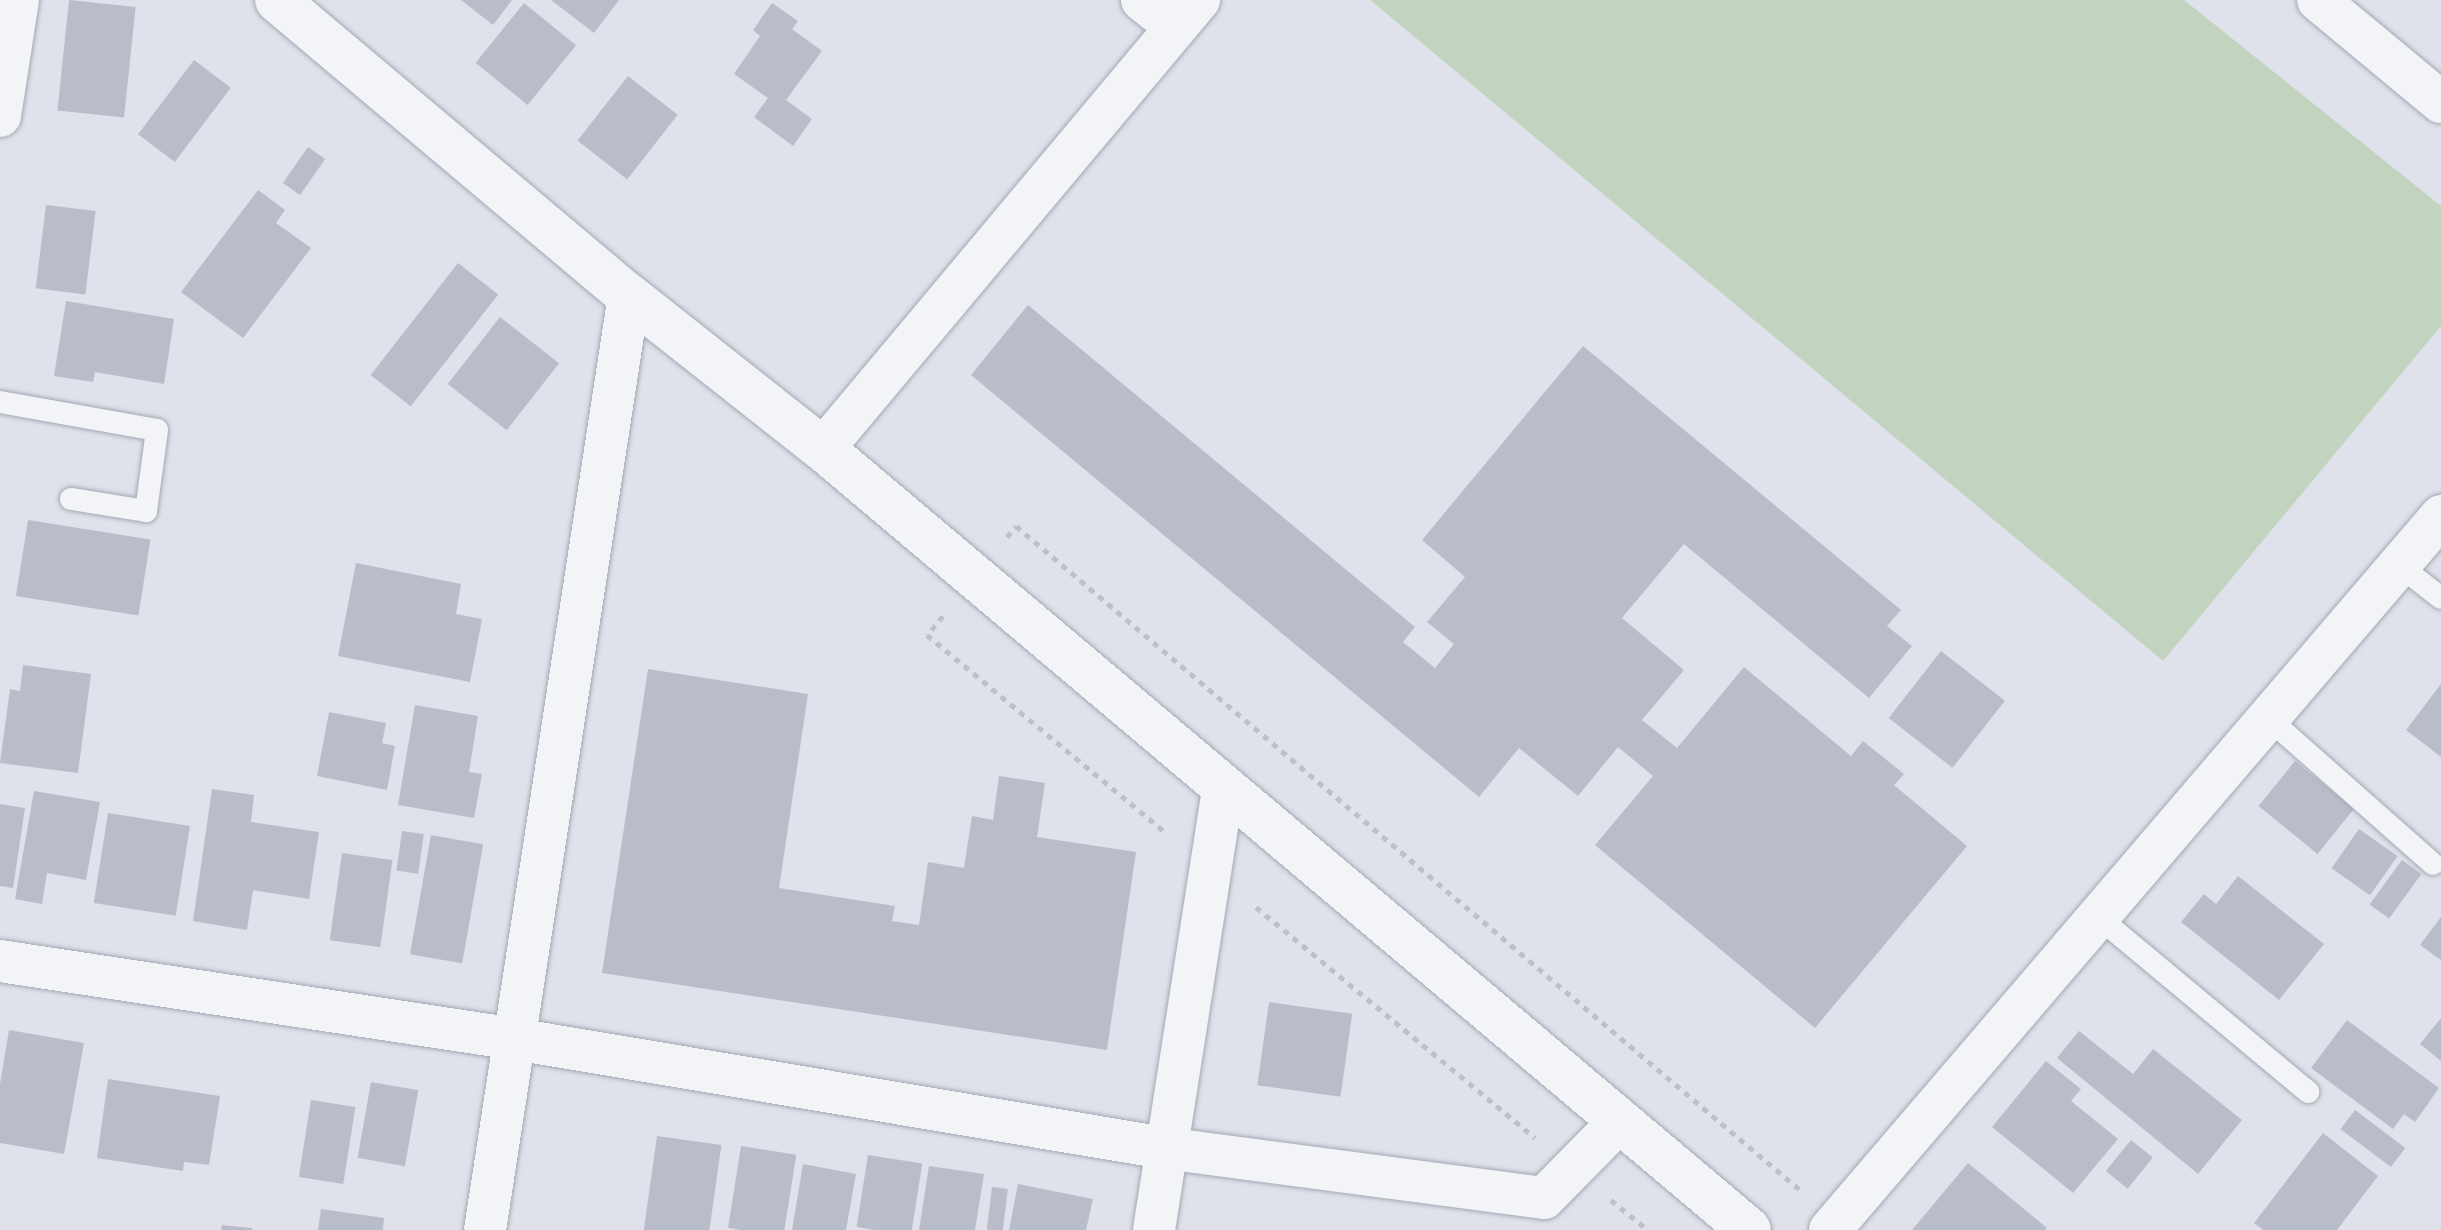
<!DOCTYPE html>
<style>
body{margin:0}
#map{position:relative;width:2441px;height:1230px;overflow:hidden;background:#dfe2ea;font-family:"Space Grotesk",sans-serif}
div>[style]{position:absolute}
.green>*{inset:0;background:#c2d4c0}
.building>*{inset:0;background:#b9bdca;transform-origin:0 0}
.path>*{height:5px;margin-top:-2.5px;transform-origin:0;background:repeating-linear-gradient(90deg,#bec0c9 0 6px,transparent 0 12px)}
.roads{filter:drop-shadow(0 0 2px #a4a8b4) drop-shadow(0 0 2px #a4a8b4)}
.service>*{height:22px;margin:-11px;padding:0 11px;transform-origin:11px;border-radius:11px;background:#f3f4f8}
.minor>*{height:42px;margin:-21px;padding:0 21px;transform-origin:21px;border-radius:21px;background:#f3f4f8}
.tertiary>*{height:44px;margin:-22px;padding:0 22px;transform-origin:22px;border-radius:22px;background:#f3f4f8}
span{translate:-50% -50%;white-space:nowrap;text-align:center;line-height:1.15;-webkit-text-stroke:6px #eff1f7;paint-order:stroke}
</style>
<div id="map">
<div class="green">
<i style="clip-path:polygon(1370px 0,2184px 0,2441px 206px,2441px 326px,2163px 661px)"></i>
</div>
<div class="building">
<i style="left:69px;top:0;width:67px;height:111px;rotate:6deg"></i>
<i style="clip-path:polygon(461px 0,512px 0,493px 25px)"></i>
<i style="clip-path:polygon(551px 0,619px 0,594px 33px)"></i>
<i style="left:524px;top:3px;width:67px;height:77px;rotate:39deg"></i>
<i style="clip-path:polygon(772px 3px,798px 21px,792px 29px,822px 51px,786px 100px,812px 119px,793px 146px,754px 117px,768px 98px,734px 74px,760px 36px,753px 30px)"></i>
<i style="left:194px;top:60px;width:46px;height:93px;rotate:37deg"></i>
<i style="left:628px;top:76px;width:63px;height:82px;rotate:38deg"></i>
<i style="left:308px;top:147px;width:21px;height:44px;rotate:35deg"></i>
<i style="clip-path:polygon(258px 190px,285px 210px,276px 223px,311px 248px,243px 338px,181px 292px)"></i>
<i style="left:46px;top:205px;width:50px;height:84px;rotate:7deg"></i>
<i style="left:458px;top:263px;width:51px;height:142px;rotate:38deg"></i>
<i style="clip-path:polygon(66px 301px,174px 319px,164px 384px,95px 372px,93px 382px,54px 376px)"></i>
<i style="clip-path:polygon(1028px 305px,1415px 627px,1403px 642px,1435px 668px,1454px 644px,1427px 622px,1465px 577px,1422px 540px,1583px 346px,1901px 610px,1887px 626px,1912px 646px,1869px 698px,1684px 544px,1622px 618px,1684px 670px,1642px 720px,1677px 748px,1744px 667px,1851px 756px,1863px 741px,1904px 774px,1894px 785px,1967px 846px,1815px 1028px,1595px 845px,1653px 776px,1618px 747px,1578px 796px,1519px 748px,1479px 797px,971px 375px)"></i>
<i style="left:500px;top:317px;width:75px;height:85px;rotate:38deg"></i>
<i style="left:28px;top:520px;width:124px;height:77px;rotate:9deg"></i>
<i style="clip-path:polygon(356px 563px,461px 584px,456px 614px,482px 619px,470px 682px,338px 656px)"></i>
<i style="left:1941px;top:651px;width:81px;height:85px;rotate:38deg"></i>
<i style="clip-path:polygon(23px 665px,91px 674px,78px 773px,0 763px,10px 689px,20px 691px)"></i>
<i style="clip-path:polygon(648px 669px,808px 694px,779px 888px,895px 906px,892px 921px,919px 925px,928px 862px,964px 868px,972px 816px,993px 820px,999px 776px,1045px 783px,1037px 837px,1136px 852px,1107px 1050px,602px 973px)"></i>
<i style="clip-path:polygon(2441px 684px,2441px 757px,2406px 730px)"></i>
<i style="clip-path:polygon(415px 705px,478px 716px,469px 772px,482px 774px,474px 818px,398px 805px)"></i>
<i style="clip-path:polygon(329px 712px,386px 723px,382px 743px,395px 746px,387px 790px,317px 776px)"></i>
<i style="left:2295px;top:761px;width:76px;height:58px;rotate:39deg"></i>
<i style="clip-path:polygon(212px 789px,254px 795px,251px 822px,319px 832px,309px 899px,253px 890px,247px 930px,193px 921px)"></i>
<i style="clip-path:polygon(34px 791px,100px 802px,86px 880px,47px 873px,42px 904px,15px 899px)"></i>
<i style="clip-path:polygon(0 804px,25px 808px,13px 888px,0 886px)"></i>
<i style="left:108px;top:813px;width:83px;height:91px;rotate:9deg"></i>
<i style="left:2359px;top:829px;width:47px;height:48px;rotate:35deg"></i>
<i style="left:402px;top:831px;width:22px;height:40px;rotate:8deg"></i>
<i style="left:431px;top:835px;width:53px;height:121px;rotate:10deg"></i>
<i style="left:342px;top:853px;width:51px;height:88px;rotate:8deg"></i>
<i style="left:2402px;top:860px;width:24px;height:55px;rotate:36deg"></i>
<i style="clip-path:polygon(2238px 876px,2324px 944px,2279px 1000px,2181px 922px,2204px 894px,2216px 904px)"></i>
<i style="clip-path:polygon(2441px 917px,2441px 960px,2420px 945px)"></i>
<i style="left:1269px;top:1002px;width:84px;height:84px;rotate:8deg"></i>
<i style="clip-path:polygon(2441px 1018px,2441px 1061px,2420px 1044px)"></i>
<i style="clip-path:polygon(2347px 1020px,2439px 1088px,2415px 1122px,2404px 1114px,2393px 1129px,2311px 1068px)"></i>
<i style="clip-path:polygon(9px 1030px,84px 1043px,64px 1154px,0 1143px,0 1084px)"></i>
<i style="clip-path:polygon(2079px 1031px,2133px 1074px,2153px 1049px,2242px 1120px,2198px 1174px,2057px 1058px)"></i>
<i style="clip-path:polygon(2046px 1061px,2081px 1089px,2071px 1101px,2118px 1139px,2073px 1193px,1992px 1127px)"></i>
<i style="clip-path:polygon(108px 1079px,220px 1096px,209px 1165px,184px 1162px,183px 1171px,97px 1158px)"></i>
<i style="left:371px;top:1082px;width:48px;height:77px;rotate:10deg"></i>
<i style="left:311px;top:1100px;width:45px;height:78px;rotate:9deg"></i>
<i style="left:2355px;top:1110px;width:63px;height:24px;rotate:37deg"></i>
<i style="clip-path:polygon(2323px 1133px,2378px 1176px,2337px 1230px,2263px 1230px,2254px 1223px)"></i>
<i style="left:657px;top:1136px;width:65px;height:95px;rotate:8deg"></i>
<i style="left:2131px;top:1140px;width:28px;height:40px;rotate:39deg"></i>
<i style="left:741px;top:1146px;width:56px;height:83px;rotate:9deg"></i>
<i style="left:868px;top:1155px;width:55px;height:73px;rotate:9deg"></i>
<i style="clip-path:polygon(1968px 1163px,2047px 1228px,2045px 1230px,1912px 1230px)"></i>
<i style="clip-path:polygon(803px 1164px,856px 1174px,846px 1230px,792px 1230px)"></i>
<i style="clip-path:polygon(929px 1166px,984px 1174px,975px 1230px,919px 1230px)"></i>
<i style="clip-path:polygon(1018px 1184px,1093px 1199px,1086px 1230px,1009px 1230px)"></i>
<i style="left:992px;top:1187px;width:16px;height:43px;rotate:7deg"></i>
<i style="clip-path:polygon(321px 1209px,384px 1218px,383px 1230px,318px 1230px)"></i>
<i style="clip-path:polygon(222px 1225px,252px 1228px,252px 1230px,221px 1230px)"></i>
</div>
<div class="path">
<i style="left:1007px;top:537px;width:14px;rotate:-51deg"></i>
<i style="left:1016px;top:526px;width:1027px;rotate:40.26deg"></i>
<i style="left:943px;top:616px;width:25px;rotate:130deg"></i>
<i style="left:927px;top:635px;width:309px;rotate:39.6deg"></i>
<i style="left:1256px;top:907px;width:362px;rotate:39.6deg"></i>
<i style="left:1611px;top:1200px;width:48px;rotate:39deg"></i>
</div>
<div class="roads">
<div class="service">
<i style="left:0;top:402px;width:159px;rotate:10.1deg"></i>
<i style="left:157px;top:430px;width:82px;rotate:97.7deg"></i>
<i style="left:146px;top:511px;width:76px;rotate:-170.9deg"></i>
<i style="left:2399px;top:565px;width:53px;rotate:38.2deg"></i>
<i style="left:2268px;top:718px;width:220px;rotate:41.5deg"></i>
<i style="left:2097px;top:916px;width:275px;rotate:39.8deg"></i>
</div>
<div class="minor">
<i style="left:1142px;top:0;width:43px;rotate:38.5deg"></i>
<i style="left:2318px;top:0;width:160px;rotate:39.7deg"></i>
<i style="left:0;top:116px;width:117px;rotate:-81.2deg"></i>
<i style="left:823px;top:449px;width:586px;rotate:-50.06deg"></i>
<i style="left:0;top:961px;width:521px;rotate:8.61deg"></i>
<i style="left:515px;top:1039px;width:658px;rotate:9.53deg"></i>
<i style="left:1164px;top:1148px;width:383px;rotate:7.5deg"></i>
<i style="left:1544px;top:1198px;width:108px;rotate:-45.4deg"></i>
<i style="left:485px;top:1230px;width:945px;rotate:-81.24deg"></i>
<i style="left:1154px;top:1230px;width:448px;rotate:-81.1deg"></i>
<i style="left:1830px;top:1230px;width:940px;rotate:-49.44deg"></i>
</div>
<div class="tertiary">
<i style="left:277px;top:0;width:460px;rotate:40.1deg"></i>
<i style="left:629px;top:296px;width:247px;rotate:38.3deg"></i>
<i style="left:823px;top:449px;width:1211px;rotate:40.14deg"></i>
</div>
</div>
</div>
